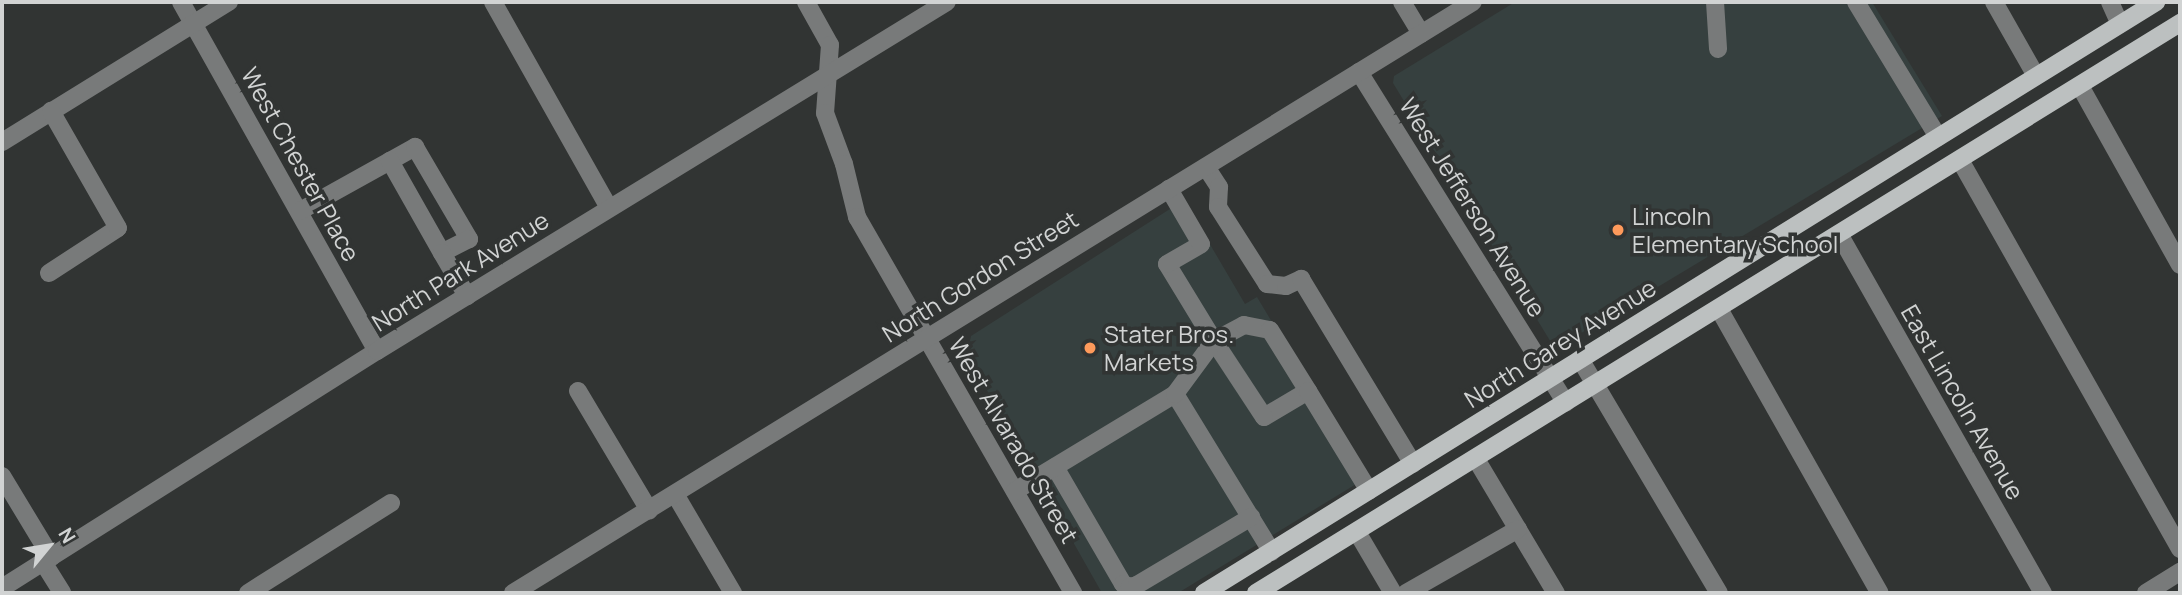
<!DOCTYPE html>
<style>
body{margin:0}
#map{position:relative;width:2182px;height:595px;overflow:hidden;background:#313433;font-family:Manrope,sans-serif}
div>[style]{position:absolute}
.built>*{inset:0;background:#36403f}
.minor>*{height:18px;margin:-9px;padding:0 9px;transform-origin:9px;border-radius:9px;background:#787a7a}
.major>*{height:18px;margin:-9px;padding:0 9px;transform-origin:9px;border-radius:9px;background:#bcc0c0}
.dots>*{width:19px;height:19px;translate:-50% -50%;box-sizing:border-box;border:4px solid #313433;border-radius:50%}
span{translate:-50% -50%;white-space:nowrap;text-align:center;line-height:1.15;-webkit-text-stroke:7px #313433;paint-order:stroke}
.street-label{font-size:24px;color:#d1d3d3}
.poi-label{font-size:24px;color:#d1d3d3}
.left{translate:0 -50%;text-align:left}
.frame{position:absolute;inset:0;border:4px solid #d1d3d3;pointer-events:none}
.north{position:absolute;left:14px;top:511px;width:70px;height:70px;-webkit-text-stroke:5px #313433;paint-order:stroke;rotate:60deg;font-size:19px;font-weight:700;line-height:28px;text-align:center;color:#d1d3d3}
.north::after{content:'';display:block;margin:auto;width:24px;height:32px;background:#d1d3d3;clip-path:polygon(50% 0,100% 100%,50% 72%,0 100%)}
</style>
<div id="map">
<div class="built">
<i style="clip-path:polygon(1515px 2px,1872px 2px,1942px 116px,1558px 347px,1552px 344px,1393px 83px,1394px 76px)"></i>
<i style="clip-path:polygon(1184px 200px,1245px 304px,1257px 297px,1366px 478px,1178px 593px,1102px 593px,967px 355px,971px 336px)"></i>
</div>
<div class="minor">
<i style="left:181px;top:2px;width:400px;rotate:60.7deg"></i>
<i style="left:493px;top:2px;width:236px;rotate:60.6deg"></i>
<i style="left:806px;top:2px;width:49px;rotate:60.8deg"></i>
<i style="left:830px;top:45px;width:68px;rotate:94.2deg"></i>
<i style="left:825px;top:113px;width:54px;rotate:69.6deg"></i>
<i style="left:844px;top:164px;width:55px;rotate:76.2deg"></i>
<i style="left:857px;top:217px;width:434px;rotate:60.1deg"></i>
<i style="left:1402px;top:2px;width:37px;rotate:59deg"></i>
<i style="left:1715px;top:2px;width:47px;rotate:86.3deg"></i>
<i style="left:1856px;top:2px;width:158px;rotate:58.7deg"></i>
<i style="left:1994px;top:2px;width:85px;rotate:60.4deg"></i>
<i style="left:2110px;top:2px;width:24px;rotate:66deg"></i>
<i style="left:1359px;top:72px;width:390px;rotate:58deg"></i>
<i style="left:2080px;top:86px;width:205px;rotate:60.8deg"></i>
<i style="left:2px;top:142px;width:267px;rotate:-31.7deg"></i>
<i style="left:1960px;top:160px;width:447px;rotate:60.5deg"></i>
<i style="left:1206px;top:167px;width:24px;rotate:57deg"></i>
<i style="left:1219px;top:187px;width:20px;rotate:93deg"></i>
<i style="left:1218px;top:207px;width:91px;rotate:57.5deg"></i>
<i style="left:1267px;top:284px;width:19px;rotate:6deg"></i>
<i style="left:1286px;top:286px;width:17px;rotate:-25deg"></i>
<i style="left:1301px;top:279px;width:216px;rotate:58.8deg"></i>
<i style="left:300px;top:211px;width:132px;rotate:-29.1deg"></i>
<i style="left:415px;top:147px;width:107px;rotate:59.6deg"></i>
<i style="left:469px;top:239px;width:30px;rotate:153deg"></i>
<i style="left:442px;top:253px;width:106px;rotate:-119.5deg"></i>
<i style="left:1839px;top:234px;width:413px;rotate:60.4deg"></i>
<i style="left:442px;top:253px;width:50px;rotate:59.8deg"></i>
<i style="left:49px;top:273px;width:82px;rotate:-33.1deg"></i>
<i style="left:118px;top:228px;width:135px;rotate:-119.8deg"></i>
<i style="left:1719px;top:309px;width:326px;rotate:60.5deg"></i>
<i style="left:1580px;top:359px;width:272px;rotate:59.3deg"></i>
<i style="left:578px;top:391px;width:139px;rotate:59.2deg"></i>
<i style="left:1308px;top:391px;width:51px;rotate:149.4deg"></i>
<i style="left:1264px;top:417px;width:91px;rotate:-123.3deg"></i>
<i style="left:1214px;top:341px;width:34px;rotate:-28deg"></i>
<i style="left:1244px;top:325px;width:26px;rotate:11deg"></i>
<i style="left:1270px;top:330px;width:72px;rotate:58.1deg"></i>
<i style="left:1308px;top:391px;width:117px;rotate:58.6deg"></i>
<i style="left:1175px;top:394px;width:185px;rotate:58.5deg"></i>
<i style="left:1476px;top:459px;width:156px;rotate:59.2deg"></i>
<i style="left:1055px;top:467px;width:135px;rotate:59.8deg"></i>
<i style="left:1123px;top:584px;width:8px;rotate:23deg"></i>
<i style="left:1130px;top:587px;width:7px;rotate:-16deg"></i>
<i style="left:1137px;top:585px;width:133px;rotate:-30.8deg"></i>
<i style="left:2px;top:476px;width:95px;rotate:58.8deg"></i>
<i style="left:1015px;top:491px;width:187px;rotate:-31.2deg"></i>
<i style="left:1175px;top:394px;width:66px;rotate:-53.7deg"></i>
<i style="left:1214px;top:341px;width:90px;rotate:-121.4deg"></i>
<i style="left:1167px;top:264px;width:39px;rotate:-30deg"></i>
<i style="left:1201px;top:244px;width:64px;rotate:-120.2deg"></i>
<i style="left:675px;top:494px;width:115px;rotate:59.6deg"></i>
<i style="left:1357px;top:532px;width:71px;rotate:59.5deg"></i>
<i style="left:43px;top:562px;width:36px;rotate:58deg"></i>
<i style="left:2px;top:588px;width:444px;rotate:-32.3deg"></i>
<i style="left:377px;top:351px;width:668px;rotate:-31.48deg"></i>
<i style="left:248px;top:593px;width:169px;rotate:-32.2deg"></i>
<i style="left:513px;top:593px;width:1127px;rotate:-31.62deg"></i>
<i style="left:1406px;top:593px;width:129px;rotate:-29.7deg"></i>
<i style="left:2146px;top:593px;width:40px;rotate:-32deg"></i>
</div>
<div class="major">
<i style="left:1204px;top:593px;width:1121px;rotate:-31.83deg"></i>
<i style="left:1256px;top:593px;width:1086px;rotate:-31.67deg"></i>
</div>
<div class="dots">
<i style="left:1618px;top:230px;background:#ff9a5b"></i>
<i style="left:1090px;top:348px;background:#ff9a5b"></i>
</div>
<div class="street-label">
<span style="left:301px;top:164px;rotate:61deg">West Chester Place</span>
<span style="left:1473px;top:207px;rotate:58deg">West Jefferson Avenue</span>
<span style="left:460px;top:271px;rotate:-32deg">North Park Avenue</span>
<span style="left:980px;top:276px;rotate:-32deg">North Gordon Street</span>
<span style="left:1560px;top:343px;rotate:-32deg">North Garey Avenue</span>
<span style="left:1963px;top:402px;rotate:60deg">East Lincoln Avenue</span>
<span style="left:1014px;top:440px;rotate:60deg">West Alvarado Street</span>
</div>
<div class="poi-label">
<span class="left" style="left:1632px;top:230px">Lincoln<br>Elementary School</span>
<span class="left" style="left:1104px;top:348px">Stater Bros.<br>Markets</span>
</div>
<div class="frame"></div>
<div class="north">N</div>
</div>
